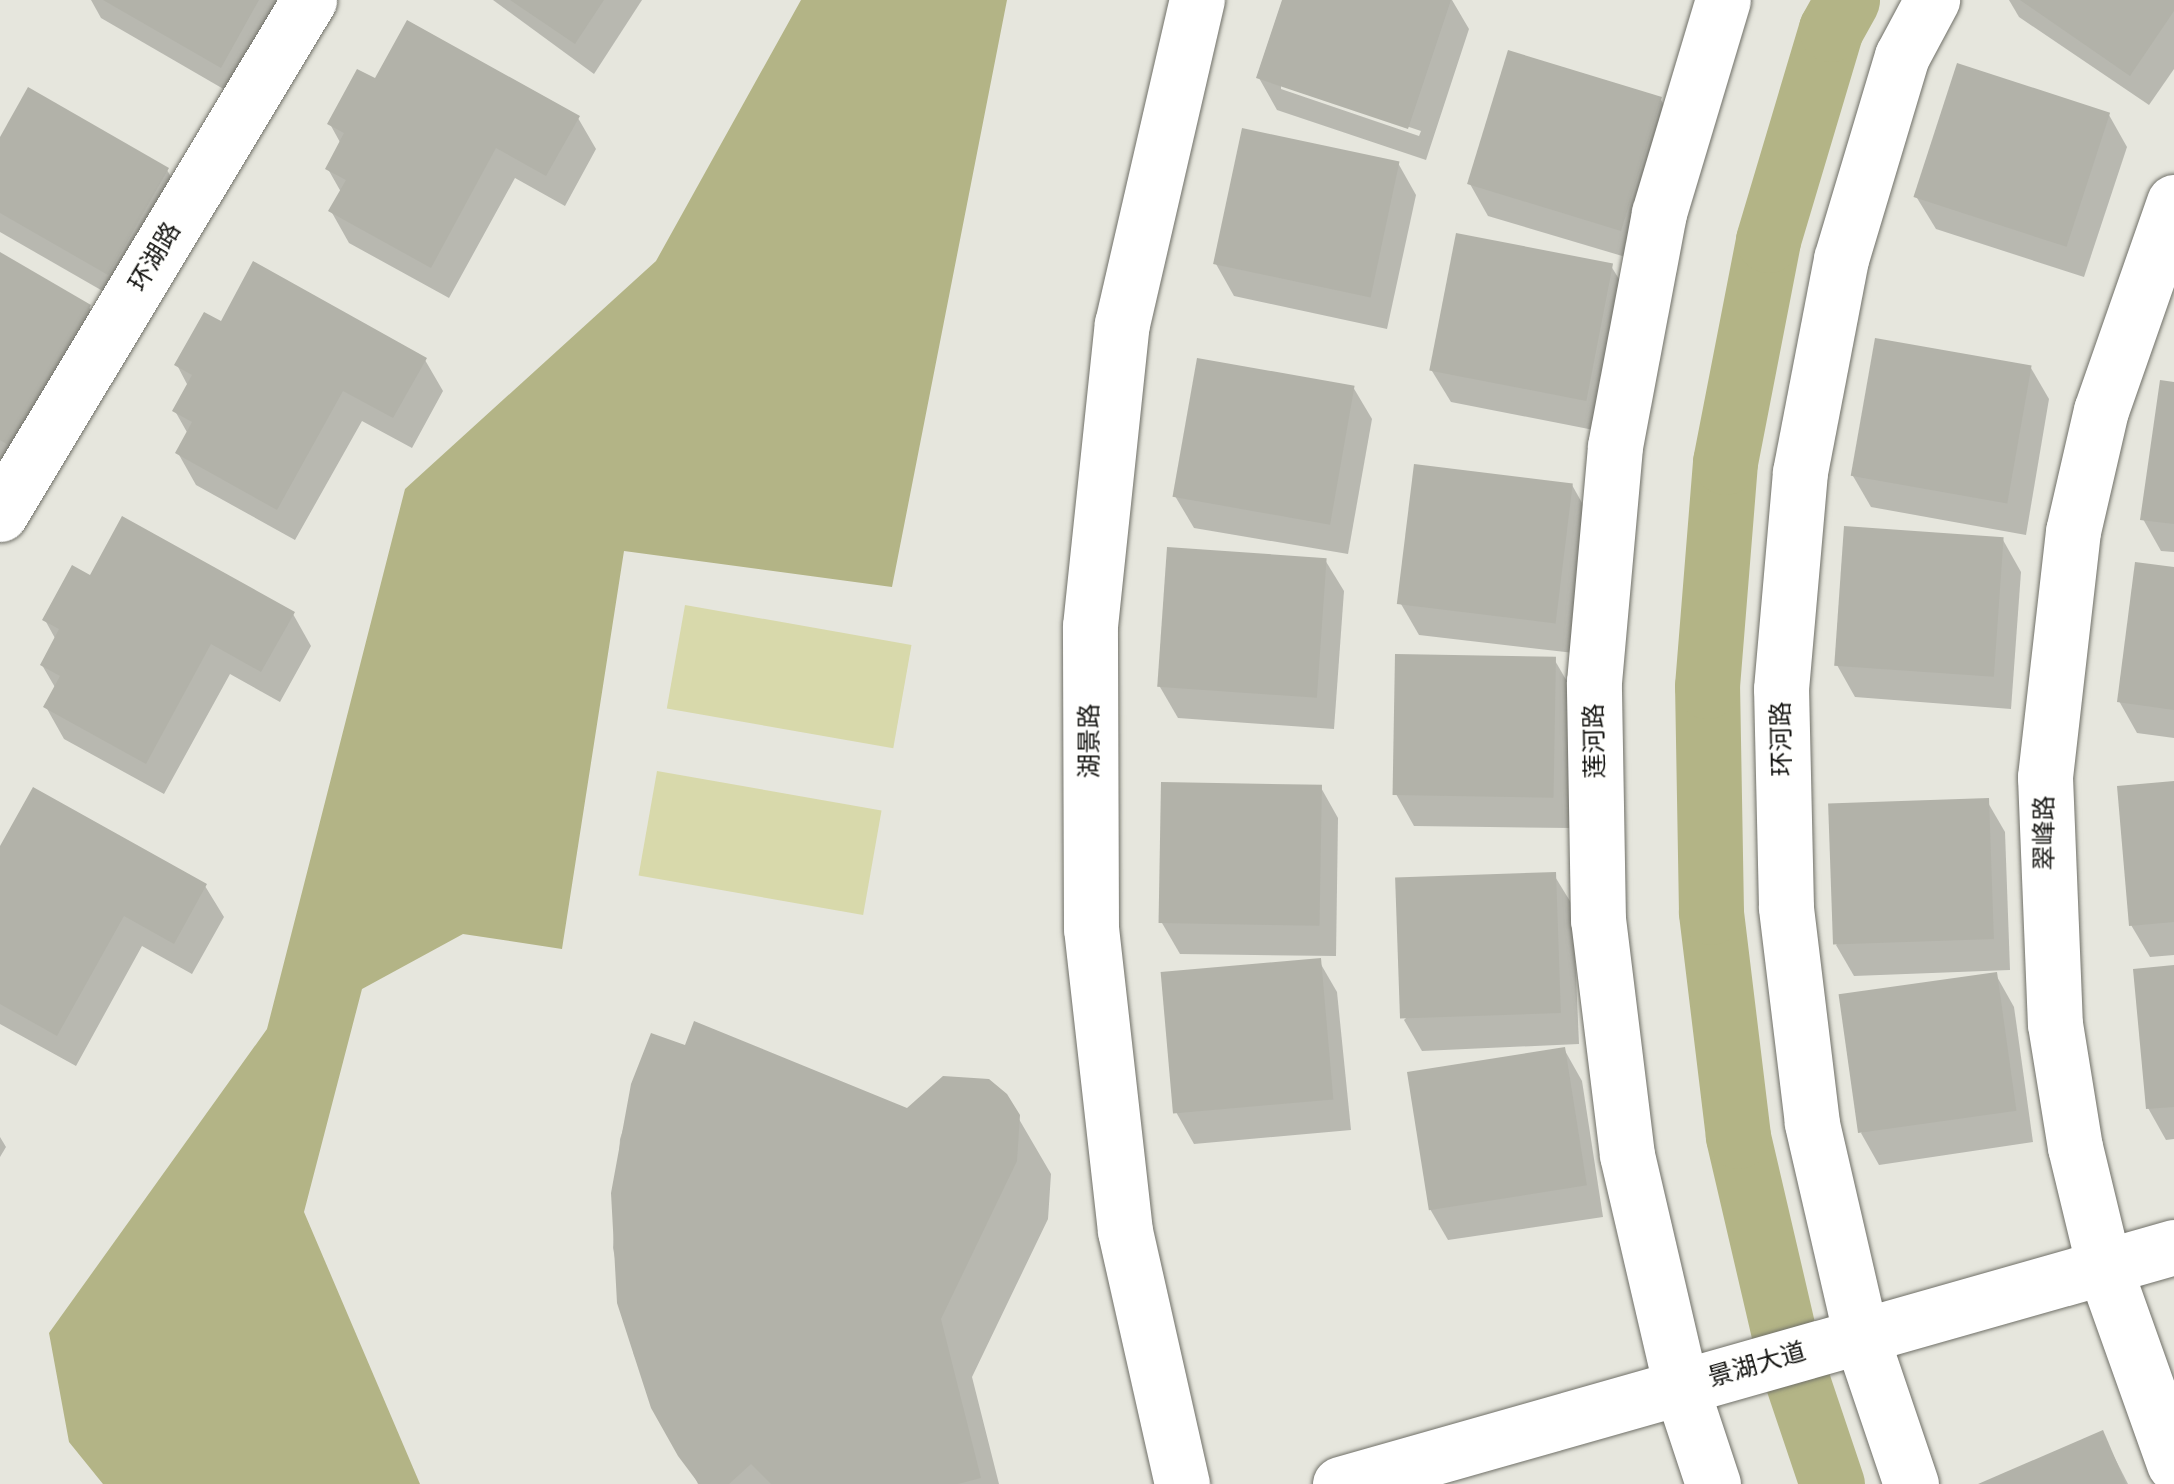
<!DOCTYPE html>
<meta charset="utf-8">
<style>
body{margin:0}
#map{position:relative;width:2174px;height:1484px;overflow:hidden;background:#e6e6dd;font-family:"Varela Round","Noto Sans SC",sans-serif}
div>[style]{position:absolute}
.green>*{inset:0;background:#d8d9ab;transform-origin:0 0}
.water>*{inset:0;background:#b3b486}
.shadow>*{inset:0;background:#0003}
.canal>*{height:65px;margin:-32.5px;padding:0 32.5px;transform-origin:32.5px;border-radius:32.5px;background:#b3b486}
.building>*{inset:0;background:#b2b2a9;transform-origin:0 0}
.roads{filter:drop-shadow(0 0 2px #707068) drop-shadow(0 0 2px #707068)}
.minor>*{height:55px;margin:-27.5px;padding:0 27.5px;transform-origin:27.5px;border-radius:27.5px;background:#fff}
span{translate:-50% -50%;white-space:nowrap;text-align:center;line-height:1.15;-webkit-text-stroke:8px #fffffe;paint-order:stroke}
.street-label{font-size:25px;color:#141411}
</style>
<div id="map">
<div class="green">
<i style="left:685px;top:605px;width:230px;height:105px;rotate:10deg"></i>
<i style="left:657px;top:771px;width:228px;height:106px;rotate:10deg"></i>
</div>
<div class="water">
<i style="clip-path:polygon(801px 0,1007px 0,892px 587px,624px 551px,562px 949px,463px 934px,362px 989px,304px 1212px,420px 1484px,103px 1484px,69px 1442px,49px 1333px,267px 1029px,405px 489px,656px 261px)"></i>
</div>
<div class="shadow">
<i style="clip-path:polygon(91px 0,294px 0,239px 98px,101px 18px)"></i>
<i style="clip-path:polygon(493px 0,642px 0,594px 74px)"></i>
<i style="clip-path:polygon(evenodd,1284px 0,1452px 0,1469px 29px,1426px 160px,1277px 110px,1259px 78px,1284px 0,1281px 84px,1421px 131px,1419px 136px,1281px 89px,1281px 84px)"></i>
<i style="clip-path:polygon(2009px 0,2174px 0,2174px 69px,2149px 105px,2019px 17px)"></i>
<i style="clip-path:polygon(376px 82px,578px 118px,596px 149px,565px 206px,515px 178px,449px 298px,349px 243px,331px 211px,341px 192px,328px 169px,341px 144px,330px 124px)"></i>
<i style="clip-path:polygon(1660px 98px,1678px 129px,1639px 261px,1488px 216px,1470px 184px)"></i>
<i style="clip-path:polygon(2109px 115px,2127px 147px,2084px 277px,1936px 229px,1917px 198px)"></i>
<i style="clip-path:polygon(0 142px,167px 170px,185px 201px,127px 305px,0 232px)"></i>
<i style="clip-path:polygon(1398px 163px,1416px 195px,1387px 329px,1234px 296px,1216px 264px)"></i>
<i style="clip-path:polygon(0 255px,89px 307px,107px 338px,29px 476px,0 460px)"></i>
<i style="clip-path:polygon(1611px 266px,1630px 297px,1604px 432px,1451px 402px,1432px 371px)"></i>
<i style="clip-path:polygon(222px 325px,425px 360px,443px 391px,412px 448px,362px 421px,295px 540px,196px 485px,178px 453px,188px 434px,175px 411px,188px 386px,177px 365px)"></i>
<i style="clip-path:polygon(2031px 368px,2049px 399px,2026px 535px,1871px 507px,1853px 476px)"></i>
<i style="clip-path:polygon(2174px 384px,2174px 552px,2161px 551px,2143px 519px)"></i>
<i style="clip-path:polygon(1353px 387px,1372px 419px,1348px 554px,1194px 528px,1175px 496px)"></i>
<i style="clip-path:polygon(1572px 485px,1590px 517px,1574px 653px,1419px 635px,1401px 604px)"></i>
<i style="clip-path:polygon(2003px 540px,2021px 572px,2011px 709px,1855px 697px,1837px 665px)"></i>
<i style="clip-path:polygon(1325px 560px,1344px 591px,1334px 729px,1178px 718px,1160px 687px)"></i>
<i style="clip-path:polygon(2174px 570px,2174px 738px,2137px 733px,2119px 701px)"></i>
<i style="clip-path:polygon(293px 614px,311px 646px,280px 702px,230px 674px,164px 794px,64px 739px,46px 707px,56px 689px,42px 665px,56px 640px,45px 620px)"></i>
<i style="clip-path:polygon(1554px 659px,1572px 690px,1570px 828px,1414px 826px,1396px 794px)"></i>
<i style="clip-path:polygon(2174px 783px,2174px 955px,2150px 957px,2131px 925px)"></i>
<i style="clip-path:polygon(1320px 786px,1338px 818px,1336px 956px,1180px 954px,1162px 923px)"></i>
<i style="clip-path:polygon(1987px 801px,2005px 832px,2010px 970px,1854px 976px,1836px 945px)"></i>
<i style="clip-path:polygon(0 848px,205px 886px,224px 917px,192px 974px,142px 946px,76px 1066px,0 1024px)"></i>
<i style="clip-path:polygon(1554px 875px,1573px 906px,1579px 1044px,1422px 1051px,1404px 1020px)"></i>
<i style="clip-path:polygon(1319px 961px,1337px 992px,1351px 1130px,1194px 1144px,1176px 1112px)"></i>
<i style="clip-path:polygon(2174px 968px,2174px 1139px,2166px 1140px,2148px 1108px)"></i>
<i style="clip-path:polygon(1996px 975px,2014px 1007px,2033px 1142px,1879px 1165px,1861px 1133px)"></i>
<i style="clip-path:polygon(653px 1036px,908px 1111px,1005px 1095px,1051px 1174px,1048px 1219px,972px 1377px,999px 1484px,698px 1484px,634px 1355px,613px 1248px,620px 1139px)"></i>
<i style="clip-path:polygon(1564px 1049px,1582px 1081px,1603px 1217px,1448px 1240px,1430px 1209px)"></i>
<i style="clip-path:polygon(0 1137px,6px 1147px,0 1157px)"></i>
<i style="clip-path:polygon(2102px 1433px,2128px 1484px,1985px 1484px)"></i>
</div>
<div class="canal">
<i style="left:1832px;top:1484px;width:135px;rotate:-108.6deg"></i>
<i style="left:1789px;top:1356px;width:226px;rotate:-103.1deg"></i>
<i style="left:1738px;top:1136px;width:226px;rotate:-96.9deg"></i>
<i style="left:1711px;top:912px;width:226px;rotate:-91deg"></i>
<i style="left:1707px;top:686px;width:225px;rotate:-85.4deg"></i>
<i style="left:1725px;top:462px;width:226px;rotate:-79deg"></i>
<i style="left:1768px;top:240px;width:220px;rotate:-73.4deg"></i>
<i style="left:1831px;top:29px;width:33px;rotate:-61deg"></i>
</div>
<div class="building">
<i style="clip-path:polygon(103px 0,259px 0,221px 68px)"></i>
<i style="clip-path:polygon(510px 0,604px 0,575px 44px)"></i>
<i style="clip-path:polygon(1282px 0,1451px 0,1408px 129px,1256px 78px)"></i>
<i style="clip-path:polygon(2020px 0,2174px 0,2174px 11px,2130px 76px)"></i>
<i style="clip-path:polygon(407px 20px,580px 116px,546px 176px,496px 148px,431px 268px,328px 211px,346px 180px,325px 169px,344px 133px,327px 124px,357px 69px,375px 78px)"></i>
<i style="left:1508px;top:50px;width:161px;height:140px;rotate:17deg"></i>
<i style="left:1957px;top:63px;width:161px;height:141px;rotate:18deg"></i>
<i style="clip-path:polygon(28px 87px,169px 168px,108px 275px,0 213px,0 137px)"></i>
<i style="left:1242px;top:128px;width:161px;height:139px;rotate:12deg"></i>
<i style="left:1456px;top:233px;width:160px;height:140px;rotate:11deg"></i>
<i style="clip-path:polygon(0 252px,91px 305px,10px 446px,0 440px)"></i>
<i style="clip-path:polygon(253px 261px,427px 358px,393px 418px,343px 391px,277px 510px,175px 453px,192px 422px,172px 411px,192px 375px,174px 365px,204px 312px,221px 321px)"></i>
<i style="left:1875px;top:338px;width:159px;height:140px;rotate:10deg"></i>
<i style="left:1197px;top:358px;width:160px;height:141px;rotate:10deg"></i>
<i style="clip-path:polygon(2160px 380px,2174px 382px,2174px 524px,2140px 520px)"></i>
<i style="left:1414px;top:464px;width:160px;height:141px;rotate:7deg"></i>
<i style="clip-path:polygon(122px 516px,295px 612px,261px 672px,211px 644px,146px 764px,43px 707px,60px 676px,40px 665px,59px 629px,42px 620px,72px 565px,90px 575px)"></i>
<i style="left:1844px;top:526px;width:160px;height:140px;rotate:4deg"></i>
<i style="left:1167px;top:547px;width:160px;height:140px;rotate:4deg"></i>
<i style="clip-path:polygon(2135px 562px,2174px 567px,2174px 710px,2117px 702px)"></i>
<i style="left:1395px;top:654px;width:161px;height:141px;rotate:1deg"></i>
<i style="clip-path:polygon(2174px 781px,2174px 922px,2129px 926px,2117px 786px)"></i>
<i style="left:1161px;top:782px;width:161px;height:141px;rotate:1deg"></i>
<i style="clip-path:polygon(33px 787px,207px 884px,174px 944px,124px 916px,57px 1036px,0 1004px,0 846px)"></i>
<i style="left:1989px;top:798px;width:141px;height:161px;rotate:88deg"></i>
<i style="left:1556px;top:872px;width:141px;height:161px;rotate:88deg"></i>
<i style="left:1321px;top:958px;width:142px;height:161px;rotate:85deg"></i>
<i style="clip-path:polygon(2174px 965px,2174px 1107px,2146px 1109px,2133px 969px)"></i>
<i style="left:1997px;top:972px;width:140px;height:160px;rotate:82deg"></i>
<i style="clip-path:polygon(694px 1021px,907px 1108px,943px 1076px,989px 1079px,1007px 1094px,1020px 1115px,1017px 1161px,941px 1319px,981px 1478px,958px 1484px,771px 1484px,751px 1464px,729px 1484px,699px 1484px,678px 1456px,651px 1408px,617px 1303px,611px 1193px,631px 1084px,651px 1033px,685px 1045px)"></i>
<i style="left:1565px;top:1047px;width:140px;height:160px;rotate:81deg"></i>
<i style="clip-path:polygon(2103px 1430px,2126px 1484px,1978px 1484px)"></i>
</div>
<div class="roads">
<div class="minor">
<i style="left:2174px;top:202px;width:220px;rotate:109.3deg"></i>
<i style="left:2101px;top:410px;width:124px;rotate:103deg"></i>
<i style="left:2073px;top:531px;width:248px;rotate:96.5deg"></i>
<i style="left:2045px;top:777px;width:247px;rotate:87.7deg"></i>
<i style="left:2055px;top:1024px;width:125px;rotate:80.8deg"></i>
<i style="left:2075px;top:1147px;width:123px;rotate:76.4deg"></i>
<i style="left:2104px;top:1267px;width:209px;rotate:70.4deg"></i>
<i style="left:0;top:514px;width:600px;rotate:-58.99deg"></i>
<i style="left:1182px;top:1484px;width:259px;rotate:-102.7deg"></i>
<i style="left:1125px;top:1231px;width:304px;rotate:-96.4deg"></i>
<i style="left:1091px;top:929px;width:303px;rotate:-90.2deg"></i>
<i style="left:1090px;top:626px;width:304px;rotate:-84deg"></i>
<i style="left:1122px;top:324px;width:333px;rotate:-77deg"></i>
<i style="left:1340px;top:1484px;width:867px;rotate:-15.86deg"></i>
<i style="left:1713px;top:1484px;width:102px;rotate:-108.3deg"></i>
<i style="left:1681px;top:1387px;width:238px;rotate:-103.1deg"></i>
<i style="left:1627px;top:1155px;width:237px;rotate:-97deg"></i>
<i style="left:1598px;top:920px;width:238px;rotate:-91deg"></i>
<i style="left:1594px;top:682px;width:237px;rotate:-84.9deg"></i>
<i style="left:1615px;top:446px;width:237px;rotate:-79.3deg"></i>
<i style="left:1659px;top:213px;width:222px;rotate:-73.3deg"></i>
<i style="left:1911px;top:1484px;width:156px;rotate:-108.7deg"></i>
<i style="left:1861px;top:1336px;width:219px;rotate:-103deg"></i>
<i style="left:1812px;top:1123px;width:218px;rotate:-96.9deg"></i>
<i style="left:1786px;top:907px;width:218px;rotate:-91.3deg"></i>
<i style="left:1781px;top:689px;width:218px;rotate:-85deg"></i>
<i style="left:1800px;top:472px;width:217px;rotate:-79.1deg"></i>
<i style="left:1841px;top:259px;width:212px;rotate:-73.3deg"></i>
<i style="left:1902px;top:56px;width:64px;rotate:-61.8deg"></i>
</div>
</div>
<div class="street-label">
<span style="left:155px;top:257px;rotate:-59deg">环湖路</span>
<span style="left:1782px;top:739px;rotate:-91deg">环河路</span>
<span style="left:1090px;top:741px;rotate:-90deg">湖景路</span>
<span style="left:1595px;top:741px;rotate:-91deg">莲河路</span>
<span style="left:2045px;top:833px;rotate:-90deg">翠峰路</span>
<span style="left:1757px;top:1365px;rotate:-16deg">景湖大道</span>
</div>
</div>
